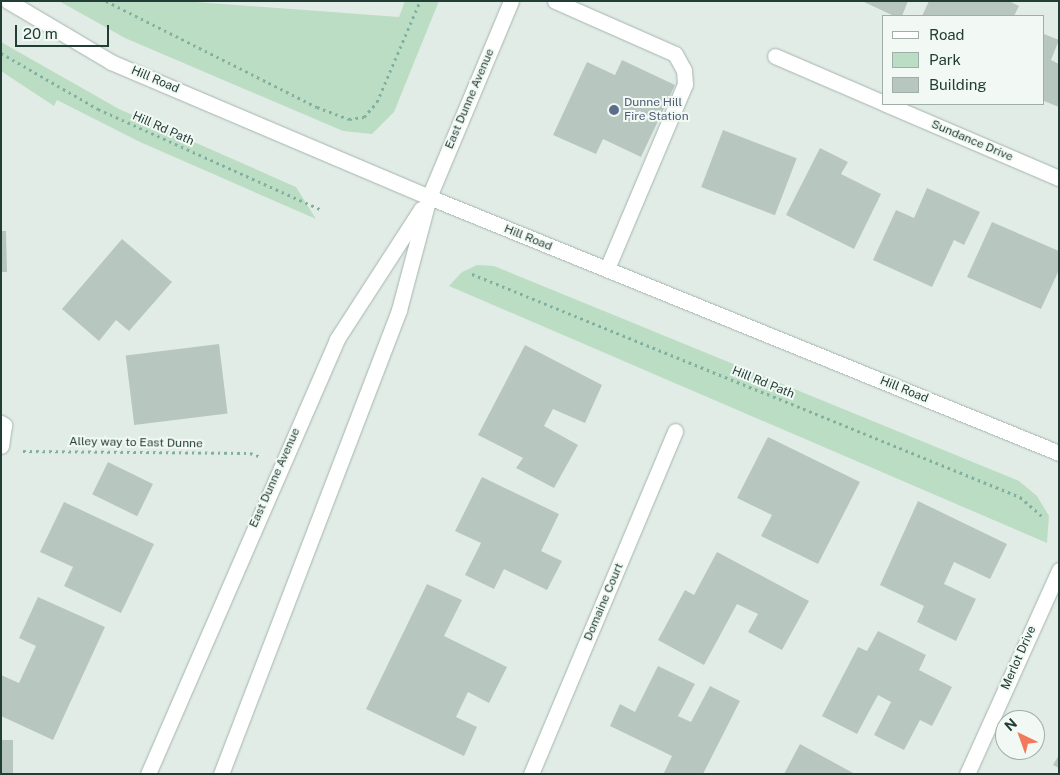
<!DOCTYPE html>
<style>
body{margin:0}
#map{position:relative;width:1060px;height:775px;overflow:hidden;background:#e2ece7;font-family:"Public Sans",sans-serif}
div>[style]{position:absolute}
.green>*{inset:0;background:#bbddc3}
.building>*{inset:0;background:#b7c7c0;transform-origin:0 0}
.path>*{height:3px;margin-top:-1.5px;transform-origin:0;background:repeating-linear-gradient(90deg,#82b0a0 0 2.5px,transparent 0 6.5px)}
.roads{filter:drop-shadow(0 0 1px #a5b4ae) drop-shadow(0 0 1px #a5b4ae)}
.lane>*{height:15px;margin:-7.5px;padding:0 7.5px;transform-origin:7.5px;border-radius:7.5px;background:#fff}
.street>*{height:15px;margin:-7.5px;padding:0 7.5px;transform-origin:7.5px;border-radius:7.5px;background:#fff}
.secondary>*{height:15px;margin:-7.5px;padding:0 7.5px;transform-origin:7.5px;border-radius:7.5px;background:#fff}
.dots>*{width:14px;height:14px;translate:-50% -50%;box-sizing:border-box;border:2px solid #f2f9f5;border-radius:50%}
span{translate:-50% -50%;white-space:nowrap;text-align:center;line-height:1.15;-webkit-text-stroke:4px #f2f9f5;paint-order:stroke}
.street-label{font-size:12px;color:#223d35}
.service-label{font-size:12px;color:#4e5e75}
.left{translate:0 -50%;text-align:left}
.frame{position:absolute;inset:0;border:2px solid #223d35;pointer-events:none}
.legend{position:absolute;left:882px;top:15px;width:162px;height:90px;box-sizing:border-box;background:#f2f9f5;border:1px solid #9faea8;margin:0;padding:6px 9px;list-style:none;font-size:15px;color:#223d35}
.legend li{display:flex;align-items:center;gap:10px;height:25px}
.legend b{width:25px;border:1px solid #9faea8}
.north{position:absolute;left:995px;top:710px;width:50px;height:50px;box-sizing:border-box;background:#f2f9f5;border:1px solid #9faea8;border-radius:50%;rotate:318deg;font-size:14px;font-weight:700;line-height:20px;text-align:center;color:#223d35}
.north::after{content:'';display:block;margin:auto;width:18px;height:22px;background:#f2795a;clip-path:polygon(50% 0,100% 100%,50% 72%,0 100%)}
.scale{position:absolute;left:15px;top:25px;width:94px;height:22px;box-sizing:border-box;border:2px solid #223d35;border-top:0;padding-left:6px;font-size:15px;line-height:18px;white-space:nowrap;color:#223d35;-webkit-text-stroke:4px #f2f9f5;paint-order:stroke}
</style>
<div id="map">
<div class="green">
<i style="clip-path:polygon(59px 1px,182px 1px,399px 17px,405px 1px,439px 1px,394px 112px,372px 134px,343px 131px,125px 38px)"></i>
<i style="clip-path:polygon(1px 42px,119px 109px,296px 187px,316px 219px,140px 142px,57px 100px,54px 106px,1px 71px)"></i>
<i style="clip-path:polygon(477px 265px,494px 266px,1019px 481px,1037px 496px,1049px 516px,1047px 543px,449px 286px,462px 272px)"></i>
</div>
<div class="building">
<i style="clip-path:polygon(862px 1px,908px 1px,902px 16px,894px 16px)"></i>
<i style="clip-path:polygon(929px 1px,1009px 1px,1019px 6px,1014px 16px,922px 16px)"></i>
<i style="clip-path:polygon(1044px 34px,1059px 40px,1051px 60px,1059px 64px,1059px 107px,1044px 101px)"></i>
<i style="clip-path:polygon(622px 60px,675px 85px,641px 157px,603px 139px,596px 154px,553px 135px,587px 62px,615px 75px)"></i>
<i style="left:723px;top:130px;width:79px;height:61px;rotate:21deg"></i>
<i style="clip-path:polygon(820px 148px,848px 162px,841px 174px,881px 194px,854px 249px,786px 215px)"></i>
<i style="clip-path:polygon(927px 188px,980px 212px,964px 245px,954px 240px,932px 287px,873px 260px,896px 210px,914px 218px)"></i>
<i style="clip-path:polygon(992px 222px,1059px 251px,1059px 270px,1041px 309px,967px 277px)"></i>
<i style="clip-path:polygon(1px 231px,6px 231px,7px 272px,1px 272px)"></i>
<i style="clip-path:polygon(122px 239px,172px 282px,129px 331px,116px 320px,99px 341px,62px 309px)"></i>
<i style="left:219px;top:344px;width:70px;height:94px;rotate:83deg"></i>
<i style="clip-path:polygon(525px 345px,602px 385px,585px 423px,553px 409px,544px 426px,578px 445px,554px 488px,516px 468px,523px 458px,478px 435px)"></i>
<i style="clip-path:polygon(768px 437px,860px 482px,818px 564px,761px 536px,772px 515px,737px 498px)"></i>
<i style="left:108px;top:462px;width:50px;height:36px;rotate:26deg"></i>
<i style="clip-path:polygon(482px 477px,559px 514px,541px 551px,562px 561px,547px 590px,504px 569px,494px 589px,465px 575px,481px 543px,455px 531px)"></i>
<i style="clip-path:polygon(918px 501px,1007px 544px,990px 579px,954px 562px,944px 584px,976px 599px,956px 641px,917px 622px,924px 606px,880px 585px)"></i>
<i style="clip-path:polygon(64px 502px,154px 544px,121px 613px,64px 586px,73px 567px,40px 552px)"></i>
<i style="clip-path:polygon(717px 552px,809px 601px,782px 650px,748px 632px,758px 614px,737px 604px,704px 665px,658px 640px,685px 590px,694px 595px)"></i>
<i style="clip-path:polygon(427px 584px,462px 600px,444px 636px,507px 667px,489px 703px,468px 692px,456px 717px,477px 727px,464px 756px,366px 709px)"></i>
<i style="clip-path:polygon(38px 597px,105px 627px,53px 740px,1px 716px,1px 675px,19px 683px,36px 646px,19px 638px)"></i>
<i style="clip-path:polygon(878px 631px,926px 655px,919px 670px,952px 687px,932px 726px,920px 720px,904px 750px,874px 735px,891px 702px,878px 695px,857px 734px,822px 716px,858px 647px,867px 651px)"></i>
<i style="clip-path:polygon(658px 666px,695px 684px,678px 716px,691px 722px,710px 686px,740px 701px,703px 774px,664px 773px,672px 756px,610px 726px,620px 704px,635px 712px)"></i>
<i style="left:1px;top:740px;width:12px;height:34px"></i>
<i style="clip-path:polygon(800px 744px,855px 774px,784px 774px)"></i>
<i style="clip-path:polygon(1059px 755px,1059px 768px,1053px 765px)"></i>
</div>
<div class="path">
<i style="left:106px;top:1px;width:236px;rotate:26.7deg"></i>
<i style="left:317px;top:107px;width:34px;rotate:21deg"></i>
<i style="left:349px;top:119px;width:15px;rotate:-8deg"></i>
<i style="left:364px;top:117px;width:20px;rotate:-49deg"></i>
<i style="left:377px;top:102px;width:110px;rotate:-66.9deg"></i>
<i style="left:1px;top:53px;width:112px;rotate:30deg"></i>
<i style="left:98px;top:109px;width:246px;rotate:24.3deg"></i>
<i style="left:472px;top:274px;width:592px;rotate:22.14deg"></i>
<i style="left:1020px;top:497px;width:29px;rotate:41deg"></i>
<i style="left:23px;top:451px;width:227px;rotate:0.5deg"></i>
<i style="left:250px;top:453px;width:12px;rotate:20deg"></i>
</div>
<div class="roads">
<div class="lane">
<i style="left:555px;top:1px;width:131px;rotate:23.8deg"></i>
<i style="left:675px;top:54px;width:18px;rotate:61deg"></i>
<i style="left:684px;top:70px;width:14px;rotate:86deg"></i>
<i style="left:685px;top:84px;width:201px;rotate:112.9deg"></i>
</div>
<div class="street">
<i style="left:775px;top:56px;width:119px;rotate:23.3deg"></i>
<i style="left:886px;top:104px;width:188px;rotate:23.2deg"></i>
<i style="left:1px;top:423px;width:4px;rotate:34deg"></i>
<i style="left:4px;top:425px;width:21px;rotate:98deg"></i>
<i style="left:531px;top:774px;width:372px;rotate:-67.2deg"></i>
<i style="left:967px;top:774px;width:224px;rotate:-65.7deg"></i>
</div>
<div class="secondary">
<i style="left:8px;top:1px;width:120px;rotate:30.6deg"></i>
<i style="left:111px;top:62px;width:345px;rotate:23deg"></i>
<i style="left:429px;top:197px;width:680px;rotate:22.11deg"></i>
<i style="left:148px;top:774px;width:474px;rotate:-66.5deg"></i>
<i style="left:337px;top:339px;width:155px;rotate:-57.1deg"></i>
<i style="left:221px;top:774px;width:497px;rotate:-69deg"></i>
<i style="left:399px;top:310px;width:117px;rotate:-75.1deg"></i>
<i style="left:429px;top:197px;width:212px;rotate:-67.3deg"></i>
</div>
</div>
<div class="dots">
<i style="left:614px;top:110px;background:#5c6f8a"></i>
</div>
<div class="street-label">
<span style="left:155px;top:80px;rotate:23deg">Hill Road</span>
<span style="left:470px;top:99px;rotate:-67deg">East Dunne Avenue</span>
<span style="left:163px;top:129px;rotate:24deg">Hill Rd Path</span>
<span style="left:972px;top:141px;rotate:23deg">Sundance Drive</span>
<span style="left:528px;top:238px;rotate:22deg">Hill Road</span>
<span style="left:763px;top:383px;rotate:22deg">Hill Rd Path</span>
<span style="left:904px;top:390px;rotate:22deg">Hill Road</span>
<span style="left:136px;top:443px;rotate:1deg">Alley way to East Dunne</span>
<span style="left:275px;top:478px;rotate:-66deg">East Dunne Avenue</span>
<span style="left:604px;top:602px;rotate:-67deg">Domaine Court</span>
<span style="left:1019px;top:658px;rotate:-66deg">Merlot Drive</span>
</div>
<div class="service-label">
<span class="left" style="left:624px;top:110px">Dunne Hill<br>Fire Station</span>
</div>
<div class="frame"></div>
<ul class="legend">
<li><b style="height:6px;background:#fff"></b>Road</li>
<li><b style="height:14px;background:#bbddc3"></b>Park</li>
<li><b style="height:14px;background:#b7c7c0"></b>Building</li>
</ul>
<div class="north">N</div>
<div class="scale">20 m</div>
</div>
